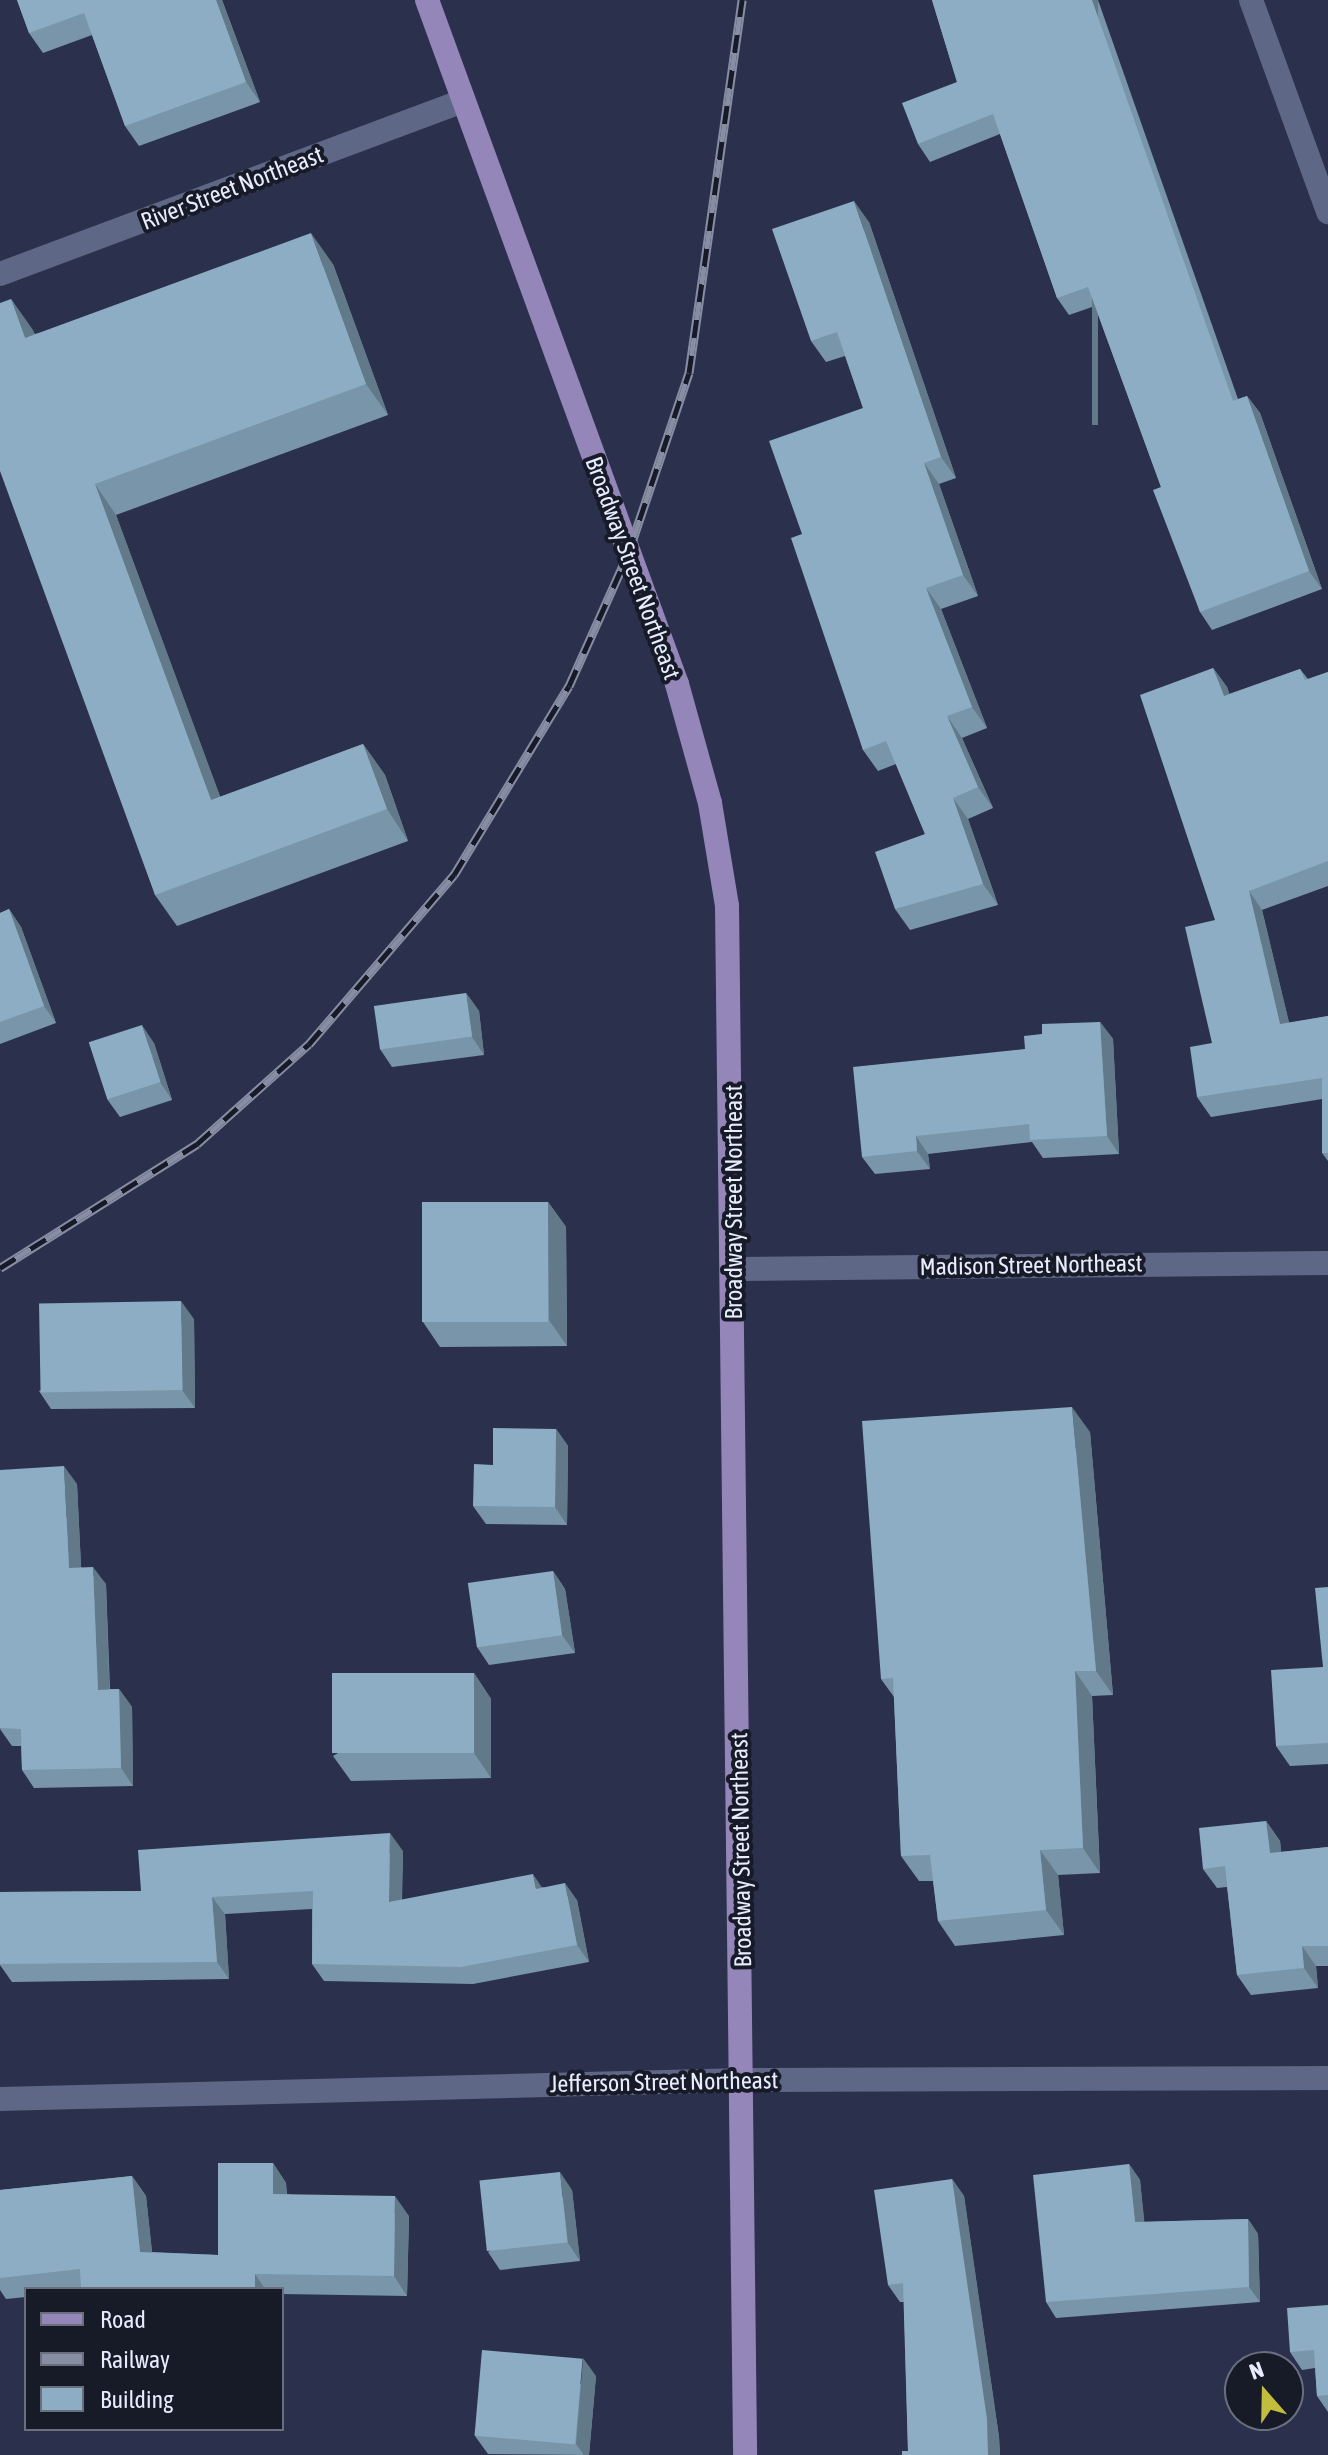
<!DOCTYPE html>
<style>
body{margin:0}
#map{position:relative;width:1328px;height:2455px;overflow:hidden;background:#2b314c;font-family:"Asap Condensed",sans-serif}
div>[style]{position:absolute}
.minor>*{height:24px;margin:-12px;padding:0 12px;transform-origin:12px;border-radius:12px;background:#5e6785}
.major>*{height:24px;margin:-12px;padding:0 12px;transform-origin:12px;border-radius:12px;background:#9586ba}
.rail>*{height:9px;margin-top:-4.5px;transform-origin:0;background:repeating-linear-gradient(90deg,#171a27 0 18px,#878da3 0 36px);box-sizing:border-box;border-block:2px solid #878da3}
.wall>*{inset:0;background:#7895a9}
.shaded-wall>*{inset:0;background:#627989;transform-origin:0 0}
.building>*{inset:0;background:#8cadc4;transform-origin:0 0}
span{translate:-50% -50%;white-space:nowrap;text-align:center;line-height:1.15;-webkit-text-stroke:8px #171a27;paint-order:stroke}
.street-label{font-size:24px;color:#e7edfe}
.legend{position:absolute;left:24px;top:2287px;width:260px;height:144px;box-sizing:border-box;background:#171a27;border:2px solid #6a6e7d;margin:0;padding:10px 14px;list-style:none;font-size:24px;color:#e7edfe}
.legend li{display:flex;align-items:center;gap:16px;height:40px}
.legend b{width:40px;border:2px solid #6a6e7d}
.north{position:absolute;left:1224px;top:2351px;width:80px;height:80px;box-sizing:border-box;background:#171a27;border:2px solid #6a6e7d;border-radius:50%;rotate:340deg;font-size:22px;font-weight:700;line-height:32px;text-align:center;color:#e7edfe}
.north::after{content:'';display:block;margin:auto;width:28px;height:36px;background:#c3bd3e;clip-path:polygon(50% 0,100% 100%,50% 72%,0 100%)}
</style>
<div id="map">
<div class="minor">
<i style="left:1251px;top:0;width:226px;rotate:70deg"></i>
<i style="left:0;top:274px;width:494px;rotate:-20.5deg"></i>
<i style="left:734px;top:1269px;width:594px;rotate:-0.58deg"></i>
<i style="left:0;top:2099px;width:743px;rotate:-1.46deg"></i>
<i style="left:743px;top:2080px;width:585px;rotate:-0.2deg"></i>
</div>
<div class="major">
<i style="left:427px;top:0;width:728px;rotate:69.92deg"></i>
<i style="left:677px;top:684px;width:123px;rotate:74.5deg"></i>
<i style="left:710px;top:803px;width:104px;rotate:80.6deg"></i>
<i style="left:727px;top:906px;width:1549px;rotate:89.33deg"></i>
</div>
<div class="rail">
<i style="left:0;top:1268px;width:233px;rotate:-32.2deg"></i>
<i style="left:197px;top:1144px;width:150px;rotate:-41.8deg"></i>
<i style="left:309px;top:1044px;width:223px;rotate:-49.4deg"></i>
<i style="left:454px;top:875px;width:221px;rotate:-58.7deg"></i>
<i style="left:569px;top:686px;width:145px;rotate:-65.9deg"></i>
<i style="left:628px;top:554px;width:191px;rotate:-71.4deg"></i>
<i style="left:689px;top:373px;width:377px;rotate:-81.9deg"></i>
</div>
<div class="wall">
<i style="clip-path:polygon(17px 0,222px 0,260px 102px,139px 146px,125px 126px,92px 35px,43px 53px,29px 33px)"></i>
<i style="clip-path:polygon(932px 0,1098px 0,1238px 399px,1247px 396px,1260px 413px,1322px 589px,1212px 630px,1200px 612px,1161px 487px,1095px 306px,1069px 315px,1057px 298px,1000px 134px,930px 162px,918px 144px,957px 82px)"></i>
<i style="clip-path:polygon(869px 222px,956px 478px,939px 484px,978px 596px,941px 609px,987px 728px,962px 738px,993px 808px,968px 819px,998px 905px,910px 930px,895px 909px,925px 834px,896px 764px,878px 771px,863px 750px,802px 534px,863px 408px,845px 356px,826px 362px,811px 341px)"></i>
<i style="clip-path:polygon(333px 264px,388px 415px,116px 515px,220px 797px,363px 744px,385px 775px,408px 841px,177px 926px,155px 895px,11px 299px,35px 334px)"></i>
<i style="clip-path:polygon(1213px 668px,1227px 687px,1229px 694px,1300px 669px,1308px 679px,1328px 672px,1328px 886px,1262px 910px,1289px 1023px,1328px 1016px,1328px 1161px,1322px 1153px,1322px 1099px,1211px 1117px,1197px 1097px,1212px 1043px,1215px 920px)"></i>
<i style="clip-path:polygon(9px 909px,21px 927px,56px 1023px,0 1044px,0 913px)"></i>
<i style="clip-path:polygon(466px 993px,479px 1011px,484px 1055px,392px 1067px,380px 1049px)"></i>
<i style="clip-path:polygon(1100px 1022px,1113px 1039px,1119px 1154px,1043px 1158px,1032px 1142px,928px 1154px,930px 1169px,875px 1174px,862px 1157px,1025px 1049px,1042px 1034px)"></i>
<i style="clip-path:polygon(154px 1043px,172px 1100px,120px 1117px,107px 1099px)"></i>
<i style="clip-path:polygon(548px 1202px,566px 1227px,567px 1346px,440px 1347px,423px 1322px)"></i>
<i style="clip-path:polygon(194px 1319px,195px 1408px,51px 1409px,39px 1391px)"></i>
<i style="clip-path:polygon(556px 1429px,568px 1446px,567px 1525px,486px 1524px,473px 1506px,493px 1465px)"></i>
<i style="clip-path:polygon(1090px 1432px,1113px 1695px,1092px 1696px,1100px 1873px,1058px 1875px,1064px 1935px,955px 1946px,938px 1921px,933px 1881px,919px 1881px,901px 1856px,894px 1697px,881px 1679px)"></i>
<i style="clip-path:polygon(77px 1484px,81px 1567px,106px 1584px,110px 1689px,119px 1689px,132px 1707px,133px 1786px,34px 1788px,22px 1770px,21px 1746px,12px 1746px,0 1729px)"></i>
<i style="clip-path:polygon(553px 1571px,565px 1589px,575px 1653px,489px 1665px,477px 1647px)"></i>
<i style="clip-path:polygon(1328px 1587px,1328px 1764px,1290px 1766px,1276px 1746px,1323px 1667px)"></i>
<i style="clip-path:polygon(474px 1673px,491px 1699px,491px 1778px,351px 1781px,333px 1756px)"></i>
<i style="clip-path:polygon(1266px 1821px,1280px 1841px,1281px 1852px,1328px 1847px,1328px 1966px,1316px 1966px,1318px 1988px,1251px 1995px,1237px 1975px,1227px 1887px,1217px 1888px,1203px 1869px)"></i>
<i style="clip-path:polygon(403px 1851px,402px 1900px,542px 1887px,577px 1900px,589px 1962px,473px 1984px,324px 1981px,312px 1964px,312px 1909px,225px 1914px,229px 1979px,12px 1982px,0 1965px,0 1892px,141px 1891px)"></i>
<i style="clip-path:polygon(273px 2163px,286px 2183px,287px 2194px,409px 2216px,407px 2296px,282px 2294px,282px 2289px,26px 2289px,26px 2297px,6px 2299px,0 2290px,0 2190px,132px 2176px,146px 2196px,152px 2252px,218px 2255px)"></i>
<i style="clip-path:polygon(1129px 2164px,1140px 2180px,1144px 2222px,1248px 2219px,1258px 2234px,1260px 2302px,1056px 2318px,1046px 2302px)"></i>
<i style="clip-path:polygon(952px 2179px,964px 2196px,999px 2437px,1000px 2455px,902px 2455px,908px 2451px,904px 2302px,900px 2302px,888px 2285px)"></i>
<i style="clip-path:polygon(572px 2190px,580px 2261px,500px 2270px,488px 2252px)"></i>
<i style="clip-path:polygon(1328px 2305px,1328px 2412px,1317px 2396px,1315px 2368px,1302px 2370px,1290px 2352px)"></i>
<i style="clip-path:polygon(596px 2376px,589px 2455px,488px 2454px,475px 2436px)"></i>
</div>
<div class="shaded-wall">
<i style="clip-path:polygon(216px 0,222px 0,260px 102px,246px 82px)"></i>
<i style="left:1092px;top:0;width:6px;height:425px"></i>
<i style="clip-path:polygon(854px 201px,869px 222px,956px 478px,941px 457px)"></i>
<i style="clip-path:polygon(311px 233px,333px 264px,388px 415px,366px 384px)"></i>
<i style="clip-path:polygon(11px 299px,33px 330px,47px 369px,25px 338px)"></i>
<i style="clip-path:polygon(1247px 396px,1260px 413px,1322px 589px,1309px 571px)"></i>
<i style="clip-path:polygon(924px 463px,939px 484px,978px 596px,963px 575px)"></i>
<i style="clip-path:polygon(95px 484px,116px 515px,233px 831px,211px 800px)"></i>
<i style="clip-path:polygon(926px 588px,941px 609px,987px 728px,972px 707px)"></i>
<i style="clip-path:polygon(1213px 668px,1227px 687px,1238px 716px,1224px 696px)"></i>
<i style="clip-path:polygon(947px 716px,962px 738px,993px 808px,978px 787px)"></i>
<i style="clip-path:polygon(363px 744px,385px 775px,408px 841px,387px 809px)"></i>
<i style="clip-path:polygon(953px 798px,968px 819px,998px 905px,983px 884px)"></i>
<i style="clip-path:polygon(1249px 891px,1262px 910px,1294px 1043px,1280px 1024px)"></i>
<i style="clip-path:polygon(9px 909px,21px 927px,56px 1023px,44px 1006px)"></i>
<i style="clip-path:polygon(466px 993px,479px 1011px,484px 1055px,472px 1037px)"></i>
<i style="clip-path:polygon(1100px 1022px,1113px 1039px,1119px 1154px,1107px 1136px)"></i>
<i style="clip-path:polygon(142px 1025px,154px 1043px,172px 1100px,160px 1082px)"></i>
<i style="clip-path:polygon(916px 1136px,928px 1154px,930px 1169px,917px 1151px)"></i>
<i style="clip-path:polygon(548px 1202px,566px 1227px,567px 1346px,549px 1320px)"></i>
<i style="clip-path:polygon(181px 1301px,194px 1319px,195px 1408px,182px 1390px)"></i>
<i style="clip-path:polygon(1072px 1407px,1090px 1432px,1113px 1695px,1096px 1671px)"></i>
<i style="clip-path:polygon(556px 1429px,568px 1446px,567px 1525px,555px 1507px)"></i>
<i style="clip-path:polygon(64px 1466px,77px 1484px,82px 1585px,69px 1568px)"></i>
<i style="clip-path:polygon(93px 1567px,106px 1584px,110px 1708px,98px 1690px)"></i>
<i style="clip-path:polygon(553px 1571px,565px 1589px,575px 1653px,562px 1635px)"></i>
<i style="clip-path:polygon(1075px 1671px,1092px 1696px,1100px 1873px,1083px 1848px)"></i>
<i style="clip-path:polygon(474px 1673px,491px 1699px,491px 1778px,474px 1753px)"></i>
<i style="clip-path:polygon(119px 1689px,132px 1707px,133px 1786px,121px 1768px)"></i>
<i style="clip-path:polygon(1266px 1821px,1280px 1841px,1284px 1873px,1270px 1853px)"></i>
<i style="clip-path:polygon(390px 1833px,403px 1851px,401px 1919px,389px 1902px)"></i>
<i style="clip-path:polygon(1040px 1850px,1058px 1875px,1064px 1935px,1046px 1910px)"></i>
<i style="clip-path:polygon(533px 1874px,545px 1892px,536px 1889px)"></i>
<i style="clip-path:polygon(565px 1883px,577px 1900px,589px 1962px,577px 1945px)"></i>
<i style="clip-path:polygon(212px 1897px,225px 1914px,229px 1979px,217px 1962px)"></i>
<i style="clip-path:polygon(1302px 1946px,1316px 1966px,1318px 1988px,1304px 1968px)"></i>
<i style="clip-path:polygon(273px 2163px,286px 2183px,287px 2214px,273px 2194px)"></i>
<i style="clip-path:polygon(1129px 2164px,1140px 2180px,1146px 2237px,1135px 2222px)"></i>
<i style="clip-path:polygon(560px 2172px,572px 2190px,580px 2261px,568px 2243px)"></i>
<i style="clip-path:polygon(132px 2176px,146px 2196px,154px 2271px,140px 2252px)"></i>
<i style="clip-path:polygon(952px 2179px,964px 2196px,999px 2437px,1000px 2455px,988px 2455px)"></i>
<i style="clip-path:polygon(395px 2196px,409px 2216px,407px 2296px,394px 2276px)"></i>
<i style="clip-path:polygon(1248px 2219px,1258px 2234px,1260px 2302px,1249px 2287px)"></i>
<i style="clip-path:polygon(255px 2274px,265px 2289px,255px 2289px)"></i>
<i style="clip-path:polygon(583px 2358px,596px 2376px,589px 2455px,584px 2455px,576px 2444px)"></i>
</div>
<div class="building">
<i style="clip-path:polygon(17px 0,216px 0,246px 82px,125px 126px,84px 13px,29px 33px)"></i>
<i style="clip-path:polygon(932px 0,1092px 0,1233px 401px,1247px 396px,1309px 571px,1200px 612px,1153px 490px,1161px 487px,1088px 287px,1057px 298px,993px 114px,918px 144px,902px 103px,957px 82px)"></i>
<i style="clip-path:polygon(854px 201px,941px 457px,924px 463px,963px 575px,926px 588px,972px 707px,947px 716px,978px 787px,953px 798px,983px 884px,895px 909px,875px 852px,925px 834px,886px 741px,863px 750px,791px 538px,802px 534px,769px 441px,863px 408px,837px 332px,811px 341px,772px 229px)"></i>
<i style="clip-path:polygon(311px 233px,366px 384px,95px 484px,211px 800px,363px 744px,387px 809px,155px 895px,0 471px,0 303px,11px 299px,25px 338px)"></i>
<i style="clip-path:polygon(1213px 668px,1224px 696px,1300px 669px,1305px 680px,1328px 672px,1328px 861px,1249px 891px,1280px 1024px,1328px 1016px,1328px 1153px,1322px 1153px,1322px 1078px,1197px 1097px,1190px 1047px,1212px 1043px,1185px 927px,1215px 920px,1140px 695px)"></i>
<i style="clip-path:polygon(9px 909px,44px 1006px,0 1022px,0 913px)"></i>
<i style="left:466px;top:993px;width:44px;height:93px;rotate:82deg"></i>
<i style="clip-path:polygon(1100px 1022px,1107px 1136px,1030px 1140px,1029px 1124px,916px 1136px,917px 1151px,862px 1157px,853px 1067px,1025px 1049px,1024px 1036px,1042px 1034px,1042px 1024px)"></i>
<i style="left:142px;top:1025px;width:60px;height:56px;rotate:72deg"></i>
<i style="left:422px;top:1202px;width:126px;height:120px"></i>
<i style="left:181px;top:1301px;width:89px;height:142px;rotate:89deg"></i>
<i style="clip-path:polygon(1072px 1407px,1096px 1671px,1075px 1671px,1083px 1848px,1040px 1850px,1046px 1910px,938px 1921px,930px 1855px,901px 1856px,893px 1678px,881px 1679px,862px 1421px)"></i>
<i style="clip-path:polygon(493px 1428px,556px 1429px,555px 1507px,473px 1506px,474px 1464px,493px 1465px)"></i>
<i style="clip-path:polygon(64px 1466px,69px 1568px,93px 1567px,98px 1690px,119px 1689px,121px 1768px,22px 1770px,21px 1729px,0 1728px,0 1470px)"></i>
<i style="left:553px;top:1571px;width:65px;height:86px;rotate:82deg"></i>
<i style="clip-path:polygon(1328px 1587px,1328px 1743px,1276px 1746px,1271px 1670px,1323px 1667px,1315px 1588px)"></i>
<i style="left:474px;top:1673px;width:80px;height:142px;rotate:90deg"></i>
<i style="clip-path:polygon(1266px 1821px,1270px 1853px,1328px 1847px,1328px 1946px,1302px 1946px,1304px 1968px,1237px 1975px,1225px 1866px,1203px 1869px,1199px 1828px)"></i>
<i style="clip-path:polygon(390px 1833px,389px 1902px,533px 1874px,536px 1889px,565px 1883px,577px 1945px,461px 1967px,312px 1964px,313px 1891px,212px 1897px,217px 1962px,0 1964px,0 1892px,141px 1891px,138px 1850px)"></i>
<i style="clip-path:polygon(218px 2163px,273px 2163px,273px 2194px,395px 2196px,394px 2276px,255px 2274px,255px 2289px,81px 2289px,80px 2269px,0 2278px,0 2190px,132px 2176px,140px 2252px,218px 2255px)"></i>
<i style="clip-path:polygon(1129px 2164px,1135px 2222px,1248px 2219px,1249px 2287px,1046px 2302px,1033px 2175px)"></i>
<i style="left:560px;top:2172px;width:71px;height:81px;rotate:84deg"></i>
<i style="clip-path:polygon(952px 2179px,987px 2419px,988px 2455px,902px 2455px,902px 2451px,908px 2451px,903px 2283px,888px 2285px,874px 2190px)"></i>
<i style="clip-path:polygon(1328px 2305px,1328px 2395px,1317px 2396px,1314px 2350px,1290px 2352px,1287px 2308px)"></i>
<i style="left:482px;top:2350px;width:101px;height:86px;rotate:5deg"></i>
</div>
<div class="street-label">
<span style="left:232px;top:188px;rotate:-21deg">River Street Northeast</span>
<span style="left:633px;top:568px;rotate:70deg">Broadway Street Northeast</span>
<span style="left:734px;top:1202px;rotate:-90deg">Broadway Street Northeast</span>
<span style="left:1031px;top:1265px;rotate:-1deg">Madison Street Northeast</span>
<span style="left:741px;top:1850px;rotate:-91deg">Broadway Street Northeast</span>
<span style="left:664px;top:2082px;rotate:-1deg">Jefferson Street Northeast</span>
</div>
<ul class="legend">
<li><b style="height:10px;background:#9586ba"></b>Road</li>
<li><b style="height:10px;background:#878da3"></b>Railway</li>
<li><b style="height:22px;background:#8cadc4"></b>Building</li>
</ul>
<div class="north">N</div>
</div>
